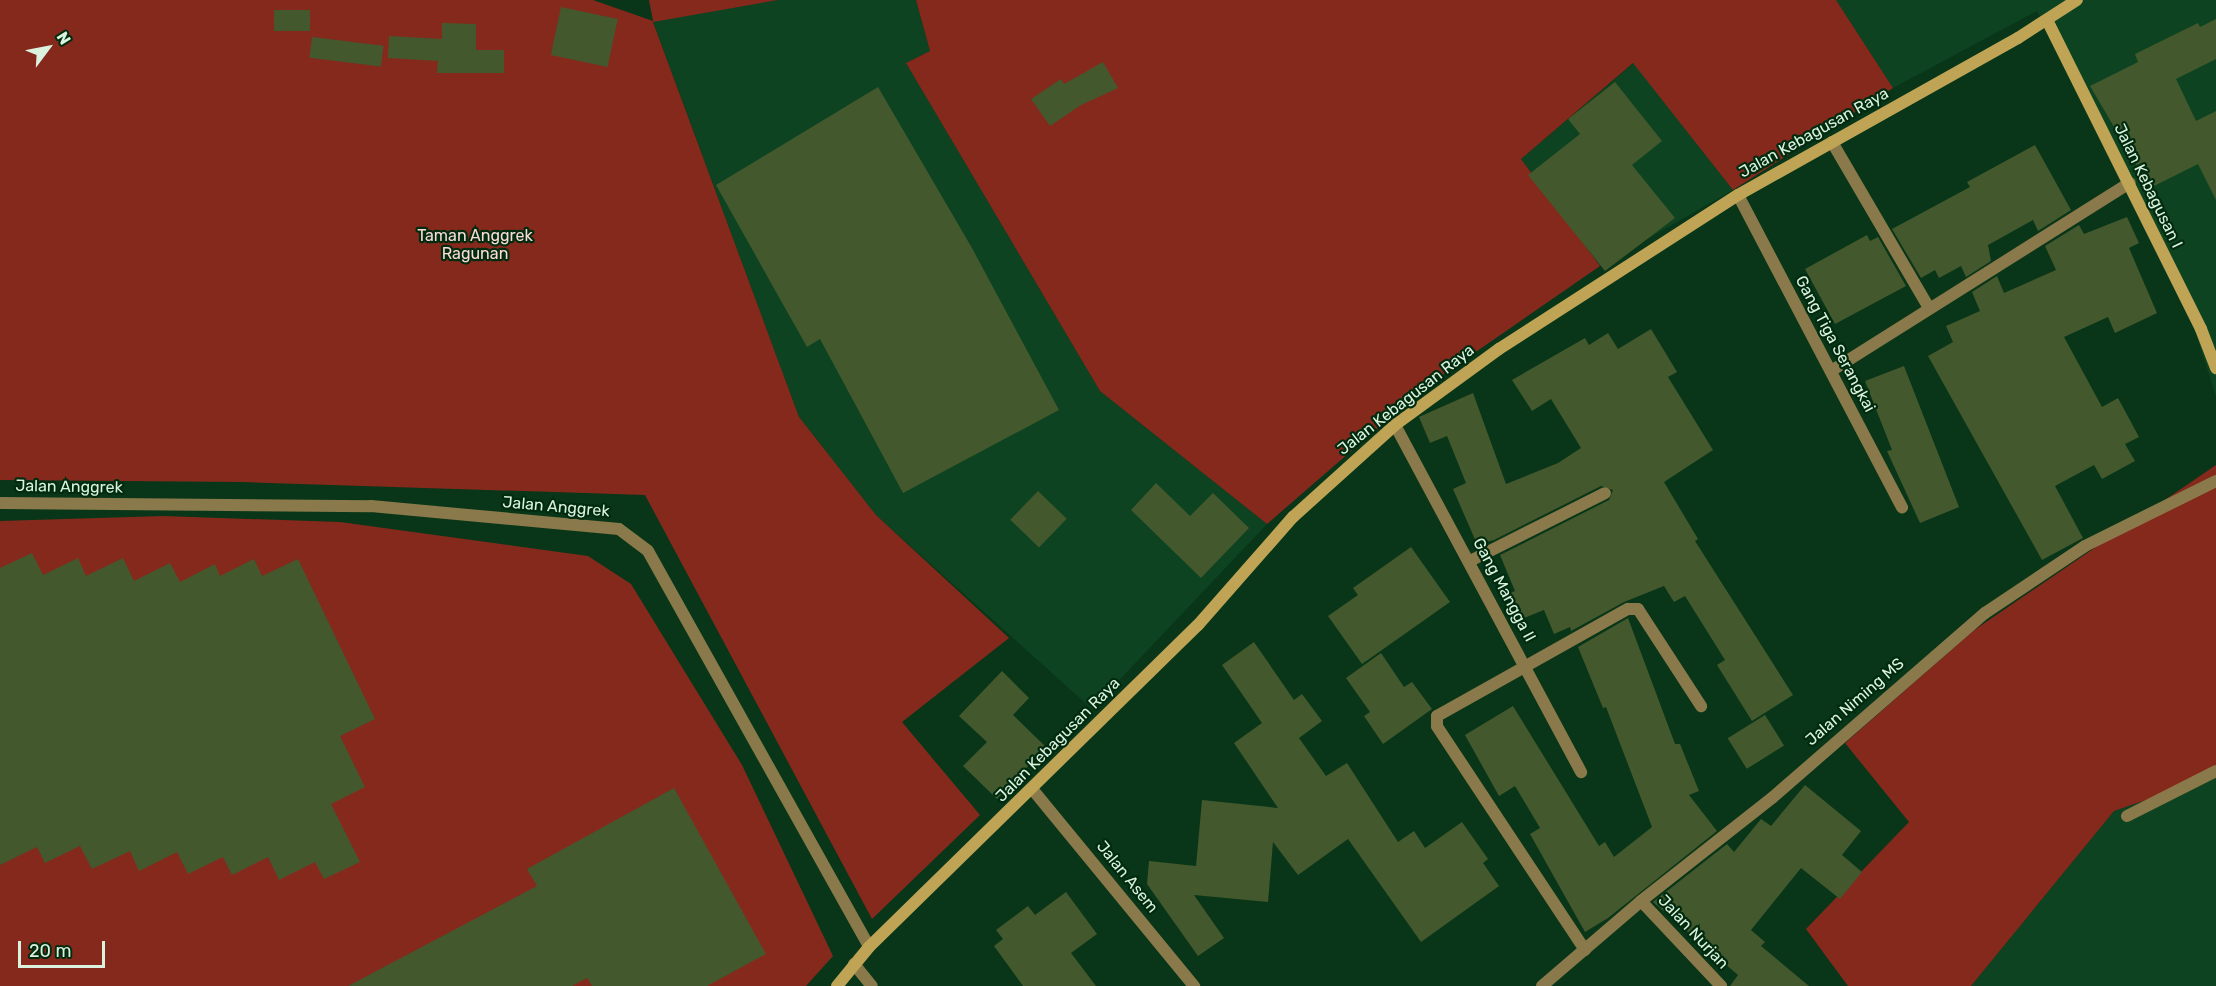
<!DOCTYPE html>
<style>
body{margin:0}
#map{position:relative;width:2216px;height:986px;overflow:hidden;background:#093618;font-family:Rubik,sans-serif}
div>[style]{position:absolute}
.built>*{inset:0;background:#0d4321}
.green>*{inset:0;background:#85291d}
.building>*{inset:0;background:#43582d;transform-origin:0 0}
.street>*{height:12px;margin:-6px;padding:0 6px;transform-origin:6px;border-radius:6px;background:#8a794a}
.secondary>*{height:12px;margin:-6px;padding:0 6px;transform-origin:6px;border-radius:6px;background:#bfa456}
span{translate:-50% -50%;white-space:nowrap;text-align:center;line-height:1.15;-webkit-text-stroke:4.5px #002b0f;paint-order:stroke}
.street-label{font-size:16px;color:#dbf2df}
.park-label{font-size:16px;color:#fadbd5}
.north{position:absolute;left:18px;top:18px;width:60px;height:60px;-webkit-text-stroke:4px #002b0f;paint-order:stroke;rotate:58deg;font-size:16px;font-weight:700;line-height:24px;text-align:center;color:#dbf2df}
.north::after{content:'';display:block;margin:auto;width:21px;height:27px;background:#dbf2df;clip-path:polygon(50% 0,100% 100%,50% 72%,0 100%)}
.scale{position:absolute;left:18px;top:941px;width:87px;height:27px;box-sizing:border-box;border:3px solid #dbf2df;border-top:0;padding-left:8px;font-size:18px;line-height:21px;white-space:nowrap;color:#dbf2df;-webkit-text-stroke:4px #002b0f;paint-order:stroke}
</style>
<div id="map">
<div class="built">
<i style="clip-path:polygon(778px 0,916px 0,930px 51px,906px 63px,1100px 391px,1267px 524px,1092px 709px,876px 515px,799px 417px,653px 21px)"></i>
<i style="clip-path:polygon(1836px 0,2216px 0,2216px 396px,2170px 254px,2037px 11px,1893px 88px)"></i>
<i style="clip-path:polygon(1634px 63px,1733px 190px,1600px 266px,1521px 159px)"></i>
<i style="clip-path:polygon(2216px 776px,2216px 986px,1971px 986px,2114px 811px)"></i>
</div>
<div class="green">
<i style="clip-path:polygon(0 0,593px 0,653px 21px,649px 0,778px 0,653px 22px,799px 417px,876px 515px,1009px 638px,902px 722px,980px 815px,872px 919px,645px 495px,242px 482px,0 480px)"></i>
<i style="clip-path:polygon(916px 0,1836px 0,1893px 88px,1733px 190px,1633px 63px,1521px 159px,1600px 266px,1425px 387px,1267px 524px,1100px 391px,906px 63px,930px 51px)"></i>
<i style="clip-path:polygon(2216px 465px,2216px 776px,2114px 811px,1971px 986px,1848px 986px,1806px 929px,1909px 822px,1845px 743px,1973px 631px)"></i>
<i style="clip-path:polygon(163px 516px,340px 522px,588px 556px,631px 584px,742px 765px,833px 956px,806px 986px,0 986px,0 521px)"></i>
</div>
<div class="building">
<i style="left:561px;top:7px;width:58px;height:49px;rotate:12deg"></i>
<i style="left:274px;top:10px;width:36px;height:21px"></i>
<i style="clip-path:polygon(2216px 19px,2216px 59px,2176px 79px,2196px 121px,2216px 111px,2216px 200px,2198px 164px,2150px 188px,2090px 86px,2138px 62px,2135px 54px,2198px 23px,2200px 27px)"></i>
<i style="clip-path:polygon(442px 23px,476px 24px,476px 50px,504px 50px,504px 73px,437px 73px,438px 61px,388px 58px,389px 36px,442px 39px)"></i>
<i style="left:312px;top:37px;width:72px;height:21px;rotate:7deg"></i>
<i style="clip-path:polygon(1103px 62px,1118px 88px,1081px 105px,1050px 126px,1031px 99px,1061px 79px,1064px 84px)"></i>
<i style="clip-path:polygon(1615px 82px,1662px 141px,1632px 165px,1675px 218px,1605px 271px,1528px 175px,1580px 134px,1568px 119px)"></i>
<i style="clip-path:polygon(878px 87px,972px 248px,1059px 410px,903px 493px,820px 339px,807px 347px,716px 185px)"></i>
<i style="clip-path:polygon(2035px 145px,2071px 210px,2038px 231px,2033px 220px,1988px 245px,1991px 261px,1966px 277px,1961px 266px,1939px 278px,1935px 270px,1921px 278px,1892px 229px,1970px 187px,1967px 182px)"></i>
<i style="clip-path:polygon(2127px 217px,2139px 243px,2129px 248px,2157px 313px,2115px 333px,2108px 317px,2064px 337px,2102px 407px,2118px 398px,2139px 437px,2125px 444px,2135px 461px,2102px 479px,2094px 465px,2055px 486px,2083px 538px,2042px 560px,1928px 356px,1953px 342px,1946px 326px,1980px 311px,1972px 292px,1997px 276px,2004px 293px,2056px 270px,2045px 246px,2079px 225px,2084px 234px)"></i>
<i style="clip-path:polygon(1867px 235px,1870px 241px,1878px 237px,1906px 286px,1835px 324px,1805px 269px)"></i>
<i style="clip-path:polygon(1651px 329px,1677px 372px,1668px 377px,1713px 450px,1664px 482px,1698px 539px,1695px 541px,1793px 695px,1752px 721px,1717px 665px,1725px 660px,1685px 596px,1674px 602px,1664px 586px,1624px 602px,1571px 631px,1570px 627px,1554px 634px,1544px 610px,1514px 622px,1503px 596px,1515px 591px,1500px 555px,1609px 500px,1613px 490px,1601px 486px,1494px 540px,1477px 544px,1453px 489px,1466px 483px,1447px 436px,1430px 443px,1419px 417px,1473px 393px,1506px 484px,1558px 463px,1581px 448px,1551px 399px,1532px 411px,1512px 380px,1585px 338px,1589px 345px,1608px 333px,1618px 349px)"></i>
<i style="clip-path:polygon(1904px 366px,1959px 507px,1920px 523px,1887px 451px,1892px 450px,1865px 381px)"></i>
<i style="clip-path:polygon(1156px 483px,1190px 516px,1213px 493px,1249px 528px,1201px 578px,1131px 510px)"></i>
<i style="left:1038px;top:491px;width:40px;height:40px;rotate:44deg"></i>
<i style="clip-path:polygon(1411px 547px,1450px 602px,1362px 664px,1328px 616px,1358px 595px,1353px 588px)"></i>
<i style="clip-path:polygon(32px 553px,43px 575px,78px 558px,86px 576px,123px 558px,134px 581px,170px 563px,180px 582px,215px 564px,220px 576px,254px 559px,262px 576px,298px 559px,375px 719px,340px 736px,365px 787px,331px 804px,360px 862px,324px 879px,315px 862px,279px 880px,268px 857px,232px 875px,223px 857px,188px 874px,177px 852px,139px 871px,130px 851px,92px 869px,80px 846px,45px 863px,37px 847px,0 865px,0 568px)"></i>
<i style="clip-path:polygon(1628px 618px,1675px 744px,1680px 744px,1699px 791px,1689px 795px,1717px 831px,1608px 918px,1585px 932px,1530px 834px,1540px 828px,1515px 786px,1499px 796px,1465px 735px,1513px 706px,1599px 846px,1605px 842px,1614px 857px,1652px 827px,1606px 707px,1603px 708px,1578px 647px)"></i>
<i style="clip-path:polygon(1254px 642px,1294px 700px,1302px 694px,1322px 721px,1299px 738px,1326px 776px,1347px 763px,1398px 842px,1414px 831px,1425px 848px,1462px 822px,1488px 859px,1483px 863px,1499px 886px,1421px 942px,1348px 839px,1298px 875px,1273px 842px,1268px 902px,1194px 895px,1224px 938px,1198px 956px,1147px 884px,1149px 861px,1196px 866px,1202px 800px,1278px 808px,1234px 743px,1262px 723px,1222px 665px)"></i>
<i style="clip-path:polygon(1381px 653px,1404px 687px,1412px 682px,1432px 709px,1383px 744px,1364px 716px,1370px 712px,1346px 678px)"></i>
<i style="clip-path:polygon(1002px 671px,1029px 698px,1013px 715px,1046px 747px,997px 799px,963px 766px,987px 742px,959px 716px)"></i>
<i style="left:1765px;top:715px;width:36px;height:44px;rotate:58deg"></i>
<i style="clip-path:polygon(1805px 785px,1861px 831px,1842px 855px,1862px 872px,1840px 899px,1801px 868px,1751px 930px,1765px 942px,1761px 946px,1809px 986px,1730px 986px,1738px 975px,1653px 902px,1727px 844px,1734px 852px,1761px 819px,1771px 826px)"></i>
<i style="clip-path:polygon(674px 788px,766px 954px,707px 986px,592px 986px,587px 978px,572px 986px,348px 986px,537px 886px,527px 869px)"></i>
<i style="clip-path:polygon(1066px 892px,1097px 934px,1071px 953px,1096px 986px,1023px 986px,994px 946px,1003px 939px,996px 930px,1028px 906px,1035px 915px)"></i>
</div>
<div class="street">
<i style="left:1832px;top:142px;width:192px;rotate:59.7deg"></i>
<i style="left:1738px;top:195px;width:353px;rotate:62.3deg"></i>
<i style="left:1831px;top:371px;width:353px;rotate:-32.2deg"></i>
<i style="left:1395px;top:425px;width:394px;rotate:61.8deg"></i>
<i style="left:0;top:503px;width:371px;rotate:0.5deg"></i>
<i style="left:371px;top:506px;width:249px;rotate:5.3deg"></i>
<i style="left:619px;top:529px;width:36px;rotate:37deg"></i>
<i style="left:648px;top:551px;width:453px;rotate:60.8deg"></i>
<i style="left:1470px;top:561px;width:151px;rotate:-26.7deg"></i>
<i style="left:1033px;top:790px;width:254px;rotate:50.6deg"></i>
<i style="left:2127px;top:816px;width:100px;rotate:-26.8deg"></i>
<i style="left:1641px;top:901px;width:117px;rotate:46.7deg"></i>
<i style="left:1585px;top:950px;width:268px;rotate:-123.5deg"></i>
<i style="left:1437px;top:726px;width:10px;rotate:-90deg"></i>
<i style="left:1437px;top:716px;width:219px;rotate:-29.3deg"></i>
<i style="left:1628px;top:609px;width:10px"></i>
<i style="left:1638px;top:609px;width:116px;rotate:57deg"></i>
<i style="left:854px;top:964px;width:28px;rotate:51deg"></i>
<i style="left:1542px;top:986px;width:130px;rotate:-40.6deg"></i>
<i style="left:1641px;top:901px;width:167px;rotate:-38.2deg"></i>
<i style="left:1772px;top:798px;width:282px;rotate:-41deg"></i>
<i style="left:1985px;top:613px;width:120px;rotate:-33.8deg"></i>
<i style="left:2085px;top:546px;width:146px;rotate:-26.4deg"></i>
</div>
<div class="secondary">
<i style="left:2047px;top:20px;width:345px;rotate:63.5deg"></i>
<i style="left:2201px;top:329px;width:42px;rotate:69deg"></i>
<i style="left:837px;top:986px;width:50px;rotate:-50.6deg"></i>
<i style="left:869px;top:947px;width:460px;rotate:-44.4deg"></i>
<i style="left:1198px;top:625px;width:144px;rotate:-48.7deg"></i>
<i style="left:1293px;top:517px;width:137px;rotate:-42deg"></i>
<i style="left:1395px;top:425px;width:129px;rotate:-36.2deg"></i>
<i style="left:1499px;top:349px;width:284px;rotate:-32.8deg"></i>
<i style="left:1738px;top:195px;width:321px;rotate:-29.3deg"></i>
<i style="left:2018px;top:38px;width:70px;rotate:-32.8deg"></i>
</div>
<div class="street-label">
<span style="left:1814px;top:133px;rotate:-29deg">Jalan Kebagusan Raya</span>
<span style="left:2148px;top:186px;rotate:64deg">Jalan Kebagusan I</span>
<span style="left:1835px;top:344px;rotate:62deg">Gang Tiga Serangkai</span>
<span style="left:1406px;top:400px;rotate:-38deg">Jalan Kebagusan Raya</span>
<span style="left:69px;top:487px;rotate:1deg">Jalan Anggrek</span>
<span style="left:556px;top:507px;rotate:5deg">Jalan Anggrek</span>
<span style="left:1504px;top:590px;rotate:62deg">Gang Mangga II</span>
<span style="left:1855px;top:702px;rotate:-41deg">Jalan Niming MS</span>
<span style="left:1058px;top:740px;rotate:-45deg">Jalan Kebagusan Raya</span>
<span style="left:1127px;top:877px;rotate:51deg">Jalan Asem</span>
<span style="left:1693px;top:932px;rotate:47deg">Jalan Nurjan</span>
</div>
<div class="park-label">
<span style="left:475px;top:245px">Taman Anggrek<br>Ragunan</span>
</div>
<div class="north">N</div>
<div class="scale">20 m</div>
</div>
